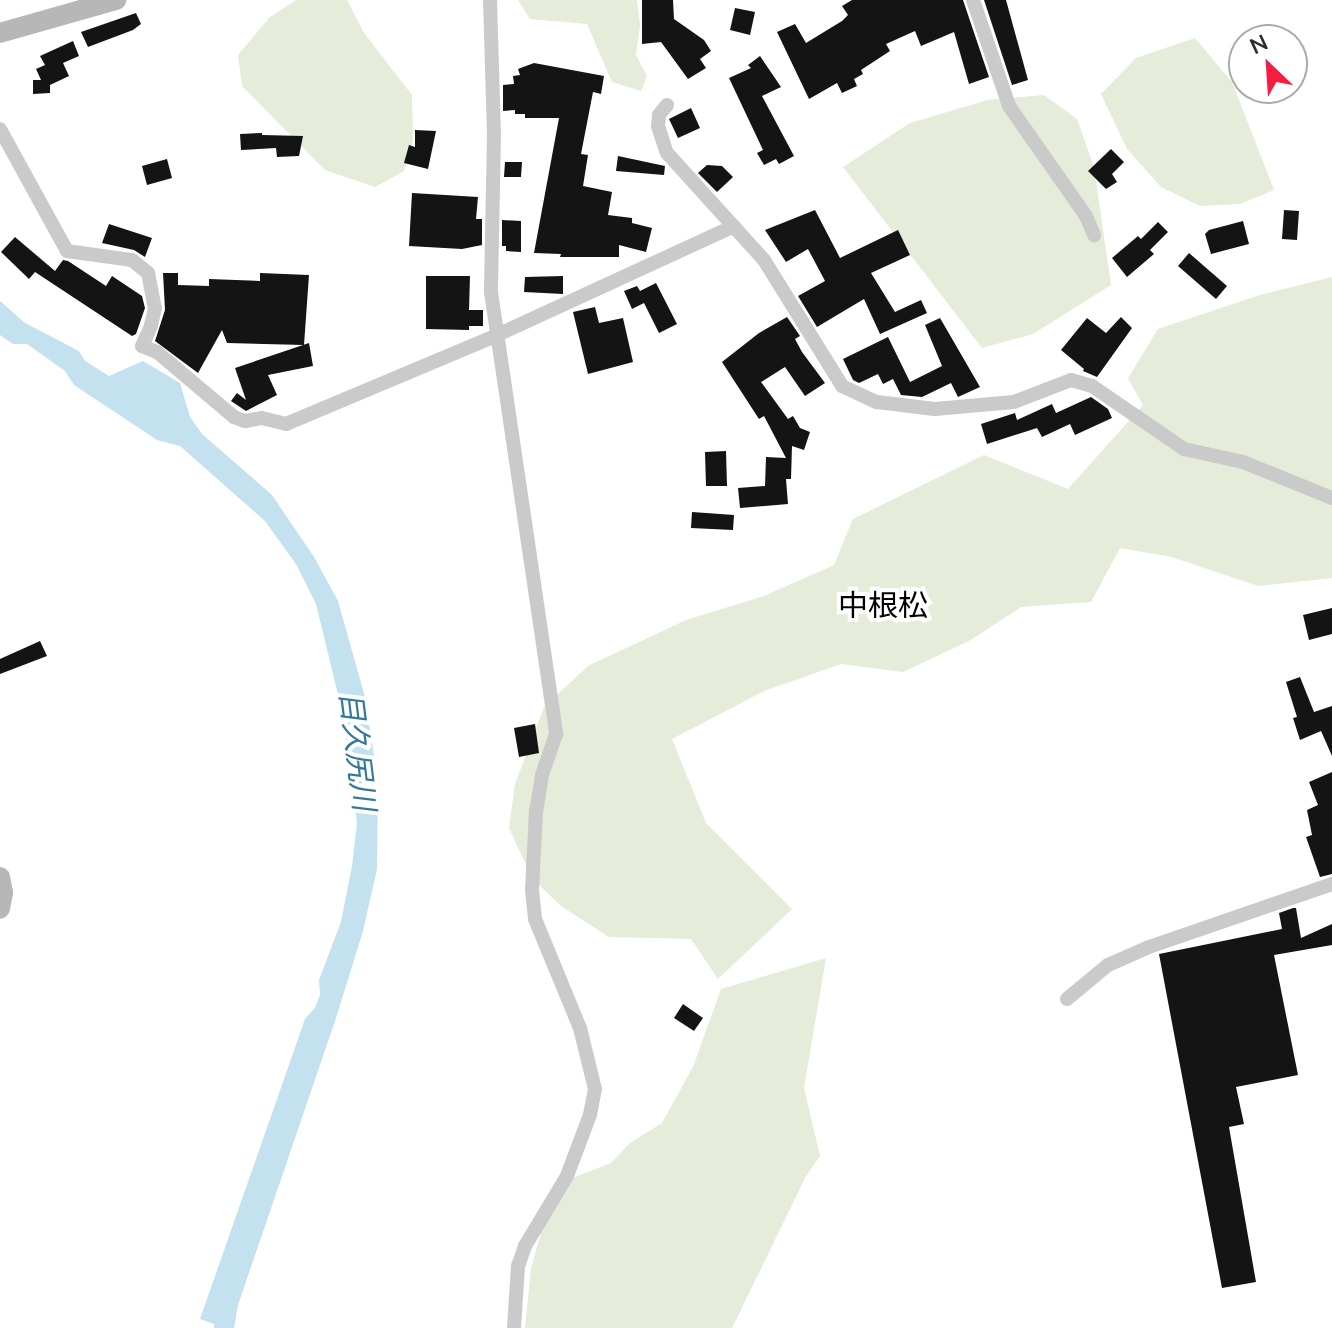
<!DOCTYPE html>
<meta charset="utf-8">
<style>
body{margin:0}
#map{position:relative;width:1332px;height:1328px;overflow:hidden;background:#fff;font-family:Mulish,"Noto Sans JP",sans-serif}
div>[style]{position:absolute}
[style*='--x']{left:calc(var(--x)*1px);top:calc(var(--y)*1px);width:calc(var(--w)*1px);rotate:calc(var(--a)*1deg)}
.green>*{inset:0;background:#e5ecd9}
.water>*{inset:0;background:#c3e1ee}
.building>*{inset:0;background:#141414}
.street>*{height:14px;margin:-7px;padding:0 7px;transform-origin:7px;border-radius:7px;background:#cacaca}
.secondary>*{height:20px;margin:-10px;padding:0 10px;transform-origin:10px;border-radius:10px;background:#b7b7b7}
span{translate:-50% -50%;white-space:nowrap;text-align:center;line-height:1.15;-webkit-text-stroke:8px #fff;paint-order:stroke}
.neighbourhood-label{font-size:30px;color:#000}
.water-label{font-size:30px;color:#337997;font-style:italic}
.north{position:absolute;left:1228px;top:24px;width:80px;height:80px;box-sizing:border-box;background:#fff;border:2px solid #ababab;border-radius:50%;rotate:335deg;font-size:22px;font-weight:700;line-height:32px;text-align:center;color:#2d2d2d}
.north::after{content:'';display:block;margin:auto;width:28px;height:36px;background:#f61d41;clip-path:polygon(50% 0,100% 100%,50% 72%,0 100%)}
</style>
<div id="map">
<div class="green">
<i style="clip-path:polygon(296px 0,347px 0,364px 33px,412px 95px,413px 141px,404px 171px,375px 187px,325px 170px,242px 86px,238px 55px,270px 17px)"></i>
<i style="clip-path:polygon(518px 0,637px 0,640px 25px,636px 55px,647px 76px,641px 91px,612px 82px,587px 24px,530px 19px)"></i>
<i style="clip-path:polygon(1195px 38px,1232px 82px,1274px 190px,1240px 204px,1200px 206px,1161px 187px,1127px 149px,1101px 94px,1136px 58px)"></i>
<i style="clip-path:polygon(1044px 95px,1077px 119px,1094px 167px,1111px 285px,1033px 334px,982px 348px,843px 167px,910px 123px,988px 100px)"></i>
<i style="clip-path:polygon(1332px 277px,1332px 578px,1258px 586px,1172px 557px,1120px 548px,1091px 602px,1021px 607px,969px 641px,903px 672px,841px 664px,764px 691px,672px 739px,706px 823px,792px 909px,718px 979px,691px 939px,609px 937px,561px 906px,532px 878px,509px 828px,515px 784px,544px 707px,588px 666px,686px 620px,764px 596px,834px 565px,853px 519px,984px 455px,1068px 489px,1143px 405px,1128px 378px,1158px 329px,1260px 295px)"></i>
<i style="clip-path:polygon(826px 958px,804px 1088px,820px 1156px,806px 1176px,732px 1328px,525px 1328px,531px 1269px,545px 1218px,572px 1178px,611px 1163px,630px 1143px,662px 1123px,693px 1067px,721px 989px)"></i>
</div>
<div class="water">
<i style="clip-path:polygon(0 301px,25px 323px,79px 351px,85px 361px,109px 376px,143px 361px,180px 383px,190px 417px,202px 434px,272px 495px,314px 557px,338px 601px,365px 697px,378px 782px,377px 869px,363px 931px,336px 1018px,238px 1305px,234px 1328px,214px 1328px,214px 1324px,200px 1319px,305px 1019px,315px 1008px,320px 995px,319px 980px,341px 922px,352px 866px,357px 823px,343px 715px,316px 604px,296px 564px,265px 521px,180px 446px,157px 440px,74px 385px,65px 371px,27px 344px,13px 344px,0 335px)"></i>
</div>
<div class="building">
<i style="clip-path:polygon(642px 0,673px 0,674px 19px,704px 40px,711px 51px,700px 59px,706px 68px,688px 79px,661px 42px,642px 44px)"></i>
<i style="clip-path:polygon(852px 0,963px 0,989px 77px,969px 84px,954px 32px,921px 46px,915px 31px,886px 44px,890px 51px,861px 70px,863px 74px,854px 79px,857px 86px,842px 93px,837px 83px,809px 99px,777px 32px,795px 24px,806px 43px,842px 21px,848px 15px,842px 6px)"></i>
<i style="clip-path:polygon(984px 0,1006px 0,1028px 80px,1012px 85px)"></i>
<i style="clip-path:polygon(735px 8px,755px 12px,750px 35px,730px 30px)"></i>
<i style="clip-path:polygon(136px 13px,141px 24px,133px 30px,88px 47px,81px 32px)"></i>
<i style="clip-path:polygon(73px 41px,79px 56px,63px 63px,69px 76px,50px 85px,50px 93px,33px 94px,33px 80px,41px 80px,36px 69px,45px 65px,40px 56px)"></i>
<i style="clip-path:polygon(760px 56px,781px 87px,762px 96px,794px 156px,779px 164px,776px 159px,764px 165px,757px 153px,763px 150px,729px 78px,751px 68px,748px 65px)"></i>
<i style="clip-path:polygon(534px 63px,604px 76px,601px 94px,593px 92px,581px 154px,588px 155px,583px 186px,612px 192px,608px 215px,632px 218px,632px 223px,652px 228px,646px 252px,619px 245px,619px 257px,560px 257px,561px 254px,534px 253px,559px 118px,525px 118px,525px 114px,515px 114px,515px 110px,503px 111px,503px 85px,514px 84px,513px 76px,520px 75px,518px 69px)"></i>
<i style="clip-path:polygon(691px 108px,700px 128px,678px 138px,669px 119px)"></i>
<i style="clip-path:polygon(415px 130px,436px 131px,428px 169px,404px 163px,409px 145px,415px 147px)"></i>
<i style="clip-path:polygon(262px 133px,262px 135px,303px 136px,299px 156px,277px 157px,276px 148px,241px 150px,240px 134px)"></i>
<i style="clip-path:polygon(1111px 149px,1124px 162px,1112px 174px,1117px 182px,1106px 189px,1088px 171px)"></i>
<i style="clip-path:polygon(618px 156px,665px 166px,664px 175px,616px 171px)"></i>
<i style="clip-path:polygon(167px 159px,172px 178px,147px 185px,142px 166px)"></i>
<i style="clip-path:polygon(505px 162px,522px 162px,521px 177px,504px 177px)"></i>
<i style="clip-path:polygon(707px 165px,722px 166px,733px 177px,717px 192px,698px 173px)"></i>
<i style="clip-path:polygon(412px 193px,478px 197px,476px 219px,482px 219px,482px 245px,462px 249px,409px 246px)"></i>
<i style="clip-path:polygon(815px 210px,840px 258px,898px 230px,910px 255px,871px 273px,895px 312px,921px 300px,927px 313px,880px 334px,864px 299px,817px 327px,798px 296px,825px 281px,808px 249px,786px 262px,765px 230px)"></i>
<i style="clip-path:polygon(1284px 210px,1299px 211px,1297px 240px,1282px 239px)"></i>
<i style="clip-path:polygon(502px 220px,521px 221px,521px 252px,506px 251px,506px 246px,502px 246px)"></i>
<i style="clip-path:polygon(1243px 221px,1249px 244px,1211px 254px,1205px 234px,1209px 230px)"></i>
<i style="clip-path:polygon(1158px 222px,1168px 232px,1150px 250px,1154px 254px,1127px 277px,1112px 258px,1138px 236px,1141px 239px)"></i>
<i style="clip-path:polygon(109px 224px,152px 238px,145px 257px,134px 250px,102px 243px)"></i>
<i style="clip-path:polygon(15px 237px,55px 271px,63px 260px,68px 261px,106px 286px,112px 276px,142px 296px,145px 308px,136px 334px,132px 336px,35px 272px,29px 279px,1px 252px)"></i>
<i style="clip-path:polygon(1189px 253px,1227px 286px,1216px 299px,1178px 266px)"></i>
<i style="clip-path:polygon(163px 273px,178px 273px,178px 285px,209px 286px,209px 279px,260px 281px,260px 273px,309px 275px,304px 345px,227px 343px,222px 330px,198px 373px,155px 341px,165px 310px)"></i>
<i style="clip-path:polygon(426px 276px,470px 276px,469px 310px,483px 310px,483px 326px,469px 326px,469px 330px,426px 329px)"></i>
<i style="clip-path:polygon(563px 276px,563px 294px,524px 292px,525px 277px)"></i>
<i style="clip-path:polygon(656px 283px,677px 324px,659px 333px,644px 303px,632px 309px,624px 291px,637px 286px,640px 291px)"></i>
<i style="clip-path:polygon(595px 307px,599px 323px,623px 318px,633px 362px,588px 374px,573px 312px)"></i>
<i style="clip-path:polygon(787px 317px,800px 336px,795px 339px,802px 352px,825px 383px,805px 396px,785px 367px,761px 382px,788px 419px,793px 416px,800px 428px,810px 432px,804px 450px,792px 446px,791px 479px,786px 479px,788px 504px,740px 508px,738px 488px,765px 486px,766px 457px,786px 458px,764px 416px,759px 419px,722px 362px,759px 333px)"></i>
<i style="clip-path:polygon(1121px 317px,1132px 328px,1097px 377px,1083px 371px,1084px 369px,1061px 350px,1087px 318px,1106px 333px)"></i>
<i style="clip-path:polygon(940px 318px,980px 387px,958px 397px,951px 383px,922px 397px,901px 395px,893px 379px,883px 384px,878px 374px,859px 383px,853px 380px,843px 359px,888px 337px,910px 382px,942px 366px,925px 325px)"></i>
<i style="clip-path:polygon(309px 343px,313px 366px,268px 375px,277px 395px,246px 411px,231px 401px,237px 393px,246px 400px,235px 368px)"></i>
<i style="clip-path:polygon(1091px 397px,1108px 409px,1112px 418px,1075px 435px,1070px 424px,1042px 437px,1037px 428px,987px 444px,981px 424px,1015px 413px,1017px 420px,1052px 404px,1056px 413px)"></i>
<i style="clip-path:polygon(726px 451px,727px 486px,706px 486px,705px 452px)"></i>
<i style="clip-path:polygon(692px 512px,734px 515px,733px 530px,691px 528px)"></i>
<i style="clip-path:polygon(1332px 608px,1332px 634px,1309px 640px,1303px 615px)"></i>
<i style="clip-path:polygon(40px 641px,47px 656px,0 674px,0 659px)"></i>
<i style="clip-path:polygon(1300px 677px,1314px 712px,1332px 706px,1332px 756px,1321px 731px,1300px 740px,1293px 718px,1297px 717px,1286px 682px)"></i>
<i style="clip-path:polygon(535px 724px,539px 753px,519px 757px,514px 728px)"></i>
<i style="clip-path:polygon(1332px 772px,1332px 874px,1320px 877px,1306px 837px,1312px 835px,1307px 810px,1318px 805px,1309px 782px)"></i>
<i style="clip-path:polygon(1293px 908px,1296px 908px,1301px 938px,1332px 924px,1332px 945px,1274px 955px,1298px 1075px,1236px 1087px,1244px 1124px,1229px 1127px,1256px 1282px,1222px 1288px,1159px 954px,1282px 929px,1279px 913px)"></i>
<i style="clip-path:polygon(683px 1004px,703px 1018px,694px 1031px,674px 1018px)"></i>
</div>
<div class="street">
<i style="--x:490;--y:0;--w:133;--a:88.3"></i>
<i style="--x:494;--y:133;--w:159;--a:91.1"></i>
<i style="--x:491;--y:292;--w:447;--a:81.6"></i>
<i style="--x:556;--y:734;--w:43;--a:108.9"></i>
<i style="--x:542;--y:775;--w:36;--a:99"></i>
<i style="--x:536;--y:811;--w:79;--a:92.9"></i>
<i style="--x:532;--y:890;--w:29;--a:84"></i>
<i style="--x:535;--y:919;--w:118;--a:67.6"></i>
<i style="--x:580;--y:1028;--w:63;--a:76.2"></i>
<i style="--x:595;--y:1089;--w:26;--a:101"></i>
<i style="--x:590;--y:1115;--w:65;--a:110.7"></i>
<i style="--x:567;--y:1176;--w:82;--a:121"></i>
<i style="--x:525;--y:1246;--w:21;--a:109"></i>
<i style="--x:518;--y:1266;--w:62;--a:93.7"></i>
<i style="--x:973;--y:0;--w:112;--a:71.2"></i>
<i style="--x:1009;--y:106;--w:134;--a:55"></i>
<i style="--x:1086;--y:216;--w:21;--a:67"></i>
<i style="--x:667;--y:105;--w:13;--a:129"></i>
<i style="--x:659;--y:115;--w:11;--a:95"></i>
<i style="--x:658;--y:126;--w:28;--a:72"></i>
<i style="--x:667;--y:153;--w:144;--a:47.8"></i>
<i style="--x:764;--y:260;--w:148;--a:58.2"></i>
<i style="--x:842;--y:386;--w:38;--a:25"></i>
<i style="--x:877;--y:402;--w:58;--a:6.9"></i>
<i style="--x:935;--y:409;--w:79;--a:-5.1"></i>
<i style="--x:1014;--y:402;--w:61;--a:-21.1"></i>
<i style="--x:1071;--y:380;--w:22;--a:16"></i>
<i style="--x:1092;--y:386;--w:112;--a:34.4"></i>
<i style="--x:1184;--y:449;--w:60;--a:12.4"></i>
<i style="--x:1243;--y:462;--w:96;--a:22"></i>
<i style="--x:0;--y:129;--w:139;--a:61.2"></i>
<i style="--x:67;--y:251;--w:66;--a:7.9"></i>
<i style="--x:132;--y:260;--w:21;--a:39"></i>
<i style="--x:148;--y:273;--w:36;--a:79"></i>
<i style="--x:155;--y:308;--w:18;--a:103"></i>
<i style="--x:151;--y:326;--w:22;--a:114"></i>
<i style="--x:142;--y:346;--w:16;--a:22"></i>
<i style="--x:157;--y:352;--w:101;--a:40.2"></i>
<i style="--x:234;--y:417;--w:12;--a:20"></i>
<i style="--x:245;--y:421;--w:17;--a:-10"></i>
<i style="--x:262;--y:418;--w:25;--a:14"></i>
<i style="--x:286;--y:424;--w:227;--a:-22.8"></i>
<i style="--x:495;--y:336;--w:263;--a:-24.7"></i>
<i style="--x:1067;--y:999;--w:53;--a:-39.7"></i>
<i style="--x:1108;--y:965;--w:45;--a:-23.7"></i>
<i style="--x:1149;--y:947;--w:194;--a:-19"></i>
</div>
<div class="secondary">
<i style="--x:0;--y:33;--w:121;--a:-15.9"></i>
<i style="--x:0;--y:877;--w:16;--a:79"></i>
<i style="--x:3;--y:893;--w:16;--a:101"></i>
</div>
<div class="neighbourhood-label">
<span style="left:883px;top:605px">中根松</span>
</div>
<div class="water-label">
<span style="left:358px;top:751px;rotate:83deg">目久尻川</span>
</div>
<div class="north">N</div>
</div>
